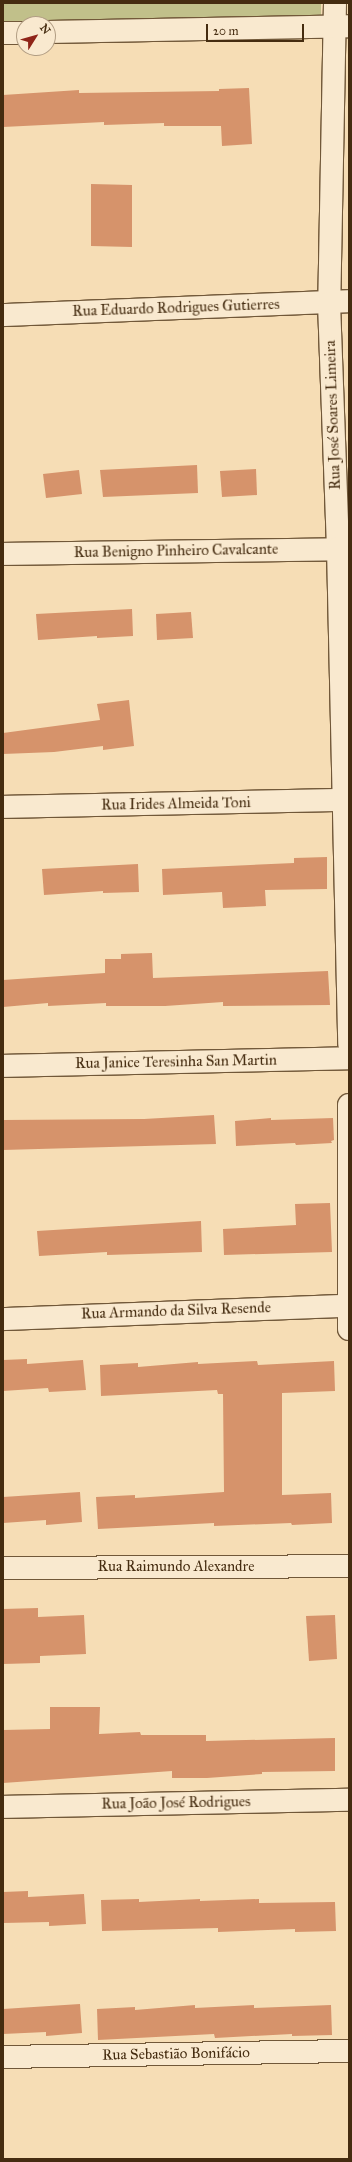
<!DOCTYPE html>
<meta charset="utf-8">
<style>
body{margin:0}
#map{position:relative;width:352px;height:2162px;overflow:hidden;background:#f6ddb5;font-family:"IM FELL Great Primer",serif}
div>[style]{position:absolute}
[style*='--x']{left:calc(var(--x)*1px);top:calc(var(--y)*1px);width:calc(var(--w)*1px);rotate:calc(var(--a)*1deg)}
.green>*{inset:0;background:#c1c08a}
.building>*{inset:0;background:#d6936b}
.roads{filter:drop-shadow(1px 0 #715839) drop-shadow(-1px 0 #715839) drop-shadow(0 1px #715839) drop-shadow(0 -1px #715839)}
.minor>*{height:22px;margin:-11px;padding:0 11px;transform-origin:11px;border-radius:11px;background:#f9e9cf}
.tertiary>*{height:22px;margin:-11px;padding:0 11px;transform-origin:11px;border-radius:11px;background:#f9e9cf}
span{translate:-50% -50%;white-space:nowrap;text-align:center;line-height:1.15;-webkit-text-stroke:4px #f9e9cf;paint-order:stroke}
.street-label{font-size:15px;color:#452c10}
.frame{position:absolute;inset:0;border:4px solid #452c10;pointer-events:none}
.north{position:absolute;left:16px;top:16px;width:40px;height:40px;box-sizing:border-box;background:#f9e9cf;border:1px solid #b19d83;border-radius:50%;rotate:53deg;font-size:11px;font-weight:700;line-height:16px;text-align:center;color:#452c10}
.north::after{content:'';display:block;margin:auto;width:14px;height:18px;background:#8f2418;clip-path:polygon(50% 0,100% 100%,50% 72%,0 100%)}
.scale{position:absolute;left:206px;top:24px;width:98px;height:18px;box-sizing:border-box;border:2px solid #452c10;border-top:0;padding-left:5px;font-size:12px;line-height:14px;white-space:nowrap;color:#452c10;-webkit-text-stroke:3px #f9e9cf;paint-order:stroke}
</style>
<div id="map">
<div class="green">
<i style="clip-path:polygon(3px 3px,321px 3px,321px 24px,24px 24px,3px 28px)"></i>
</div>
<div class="building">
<i style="clip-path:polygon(249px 88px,252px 144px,222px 146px,221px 126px,164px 126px,164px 123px,104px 125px,104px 122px,3px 127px,3px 95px,79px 90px,79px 93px,219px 91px,219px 89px)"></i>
<i style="clip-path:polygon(91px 184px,132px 185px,132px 247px,91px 246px)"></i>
<i style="clip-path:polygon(197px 465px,198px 493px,103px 497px,100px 470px)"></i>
<i style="clip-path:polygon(256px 469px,257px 495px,222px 497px,220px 471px)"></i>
<i style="clip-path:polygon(79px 470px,82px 494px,46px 498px,43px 474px)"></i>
<i style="clip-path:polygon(132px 609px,133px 636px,97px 638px,97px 636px,38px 640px,36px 614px)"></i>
<i style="clip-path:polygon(191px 612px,193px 638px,157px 640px,156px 614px)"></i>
<i style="clip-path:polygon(129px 700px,134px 746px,103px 750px,103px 746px,54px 752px,3px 754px,3px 733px,100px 720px,97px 704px)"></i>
<i style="clip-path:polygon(327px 857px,327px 889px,265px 890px,266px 906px,223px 908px,222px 892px,163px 895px,162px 869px,294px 863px,294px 858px)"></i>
<i style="clip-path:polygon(138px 864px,139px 892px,103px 893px,103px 891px,44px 895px,42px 869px)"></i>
<i style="clip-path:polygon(152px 953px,153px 978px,328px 971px,330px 1005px,223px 1006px,223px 1002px,165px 1006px,106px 1006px,106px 1003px,48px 1006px,48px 1003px,3px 1007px,3px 980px,105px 973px,105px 959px,121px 959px,121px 954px)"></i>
<i style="clip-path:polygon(214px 1115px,216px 1144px,3px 1150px,3px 1120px,144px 1119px)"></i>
<i style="clip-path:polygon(271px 1118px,271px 1120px,333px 1118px,334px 1140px,331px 1141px,332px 1143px,296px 1145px,295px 1143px,236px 1146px,235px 1121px)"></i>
<i style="clip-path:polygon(330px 1203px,332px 1252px,224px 1255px,223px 1229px,296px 1225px,295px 1204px)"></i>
<i style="clip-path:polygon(201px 1221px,202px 1252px,107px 1255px,107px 1252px,39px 1256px,37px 1231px)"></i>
<i style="clip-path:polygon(27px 1359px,27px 1364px,83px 1360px,86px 1390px,49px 1392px,48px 1388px,3px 1391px,3px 1360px)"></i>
<i style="clip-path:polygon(257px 1361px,258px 1365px,334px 1361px,335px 1391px,282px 1393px,282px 1495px,331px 1493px,332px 1523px,292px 1525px,291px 1523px,214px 1526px,214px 1523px,98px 1529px,96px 1497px,135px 1495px,135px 1498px,224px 1492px,223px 1394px,218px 1394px,217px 1390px,101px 1396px,100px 1365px,138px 1363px,138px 1367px,198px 1362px,198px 1364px)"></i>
<i style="clip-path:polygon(80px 1492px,82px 1522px,46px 1525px,46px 1520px,3px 1523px,3px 1497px)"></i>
<i style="clip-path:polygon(38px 1608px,38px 1617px,84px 1615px,86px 1654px,40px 1656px,40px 1663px,3px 1664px,3px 1609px)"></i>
<i style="clip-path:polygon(335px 1615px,337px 1659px,309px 1661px,306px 1616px)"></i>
<i style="clip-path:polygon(50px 1707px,100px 1707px,99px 1734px,140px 1732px,141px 1735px,206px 1735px,206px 1741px,335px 1738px,335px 1771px,262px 1772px,262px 1774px,207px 1778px,172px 1778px,172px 1771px,3px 1783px,3px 1730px,50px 1729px)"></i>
<i style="clip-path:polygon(28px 1891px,28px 1897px,84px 1894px,86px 1924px,49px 1926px,49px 1922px,3px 1923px,3px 1892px)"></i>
<i style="clip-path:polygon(139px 1899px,139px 1902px,200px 1899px,200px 1901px,259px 1899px,259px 1903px,335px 1902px,336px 1931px,295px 1932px,295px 1929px,218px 1932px,218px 1928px,102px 1931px,101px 1900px)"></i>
<i style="clip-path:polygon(80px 2004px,82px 2033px,46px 2036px,46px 2032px,3px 2034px,3px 2009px)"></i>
<i style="clip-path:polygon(195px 2005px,195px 2008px,254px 2005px,254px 2008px,331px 2005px,332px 2035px,292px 2036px,292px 2034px,215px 2038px,214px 2034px,98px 2040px,97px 2009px,135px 2007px,135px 2010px)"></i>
</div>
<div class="roads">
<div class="minor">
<i style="--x:3;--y:315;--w:346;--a:-2.3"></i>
<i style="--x:3;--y:554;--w:346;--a:-0.8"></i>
<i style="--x:3;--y:807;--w:346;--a:-1.2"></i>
<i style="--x:3;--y:1066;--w:346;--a:-1.3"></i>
<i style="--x:3;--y:1319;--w:346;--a:-2.2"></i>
<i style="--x:3;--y:1568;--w:346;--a:-0.3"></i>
<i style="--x:3;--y:1807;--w:346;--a:-1.2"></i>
<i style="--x:3;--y:2057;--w:346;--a:-1"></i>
</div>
<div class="tertiary">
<i style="--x:335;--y:3;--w:300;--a:91.1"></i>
<i style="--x:329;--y:303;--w:245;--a:87.9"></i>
<i style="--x:338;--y:548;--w:496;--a:88.7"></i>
<i style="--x:48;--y:32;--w:301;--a:-1.1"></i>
<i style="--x:3;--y:33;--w:21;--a:0"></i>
<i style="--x:349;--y:1105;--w:224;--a:90"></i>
</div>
</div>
<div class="street-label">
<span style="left:176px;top:308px;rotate:-2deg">Rua Eduardo Rodrigues Gutierres</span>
<span style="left:333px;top:415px;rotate:-92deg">Rua José Soares Limeira</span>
<span style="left:176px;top:551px;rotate:-1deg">Rua Benigno Pinheiro Cavalcante</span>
<span style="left:176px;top:804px;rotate:-1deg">Rua Irides Almeida Toni</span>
<span style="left:176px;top:1062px;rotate:-1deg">Rua Janice Teresinha San Martin</span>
<span style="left:176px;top:1311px;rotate:-2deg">Rua Armando da Silva Resende</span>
<span style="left:176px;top:1567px">Rua Raimundo Alexandre</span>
<span style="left:176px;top:1803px;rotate:-1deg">Rua João José Rodrigues</span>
<span style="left:176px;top:2054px;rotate:-1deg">Rua Sebastião Bonifácio</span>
</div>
<div class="frame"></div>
<div class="north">N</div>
<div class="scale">20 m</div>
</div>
